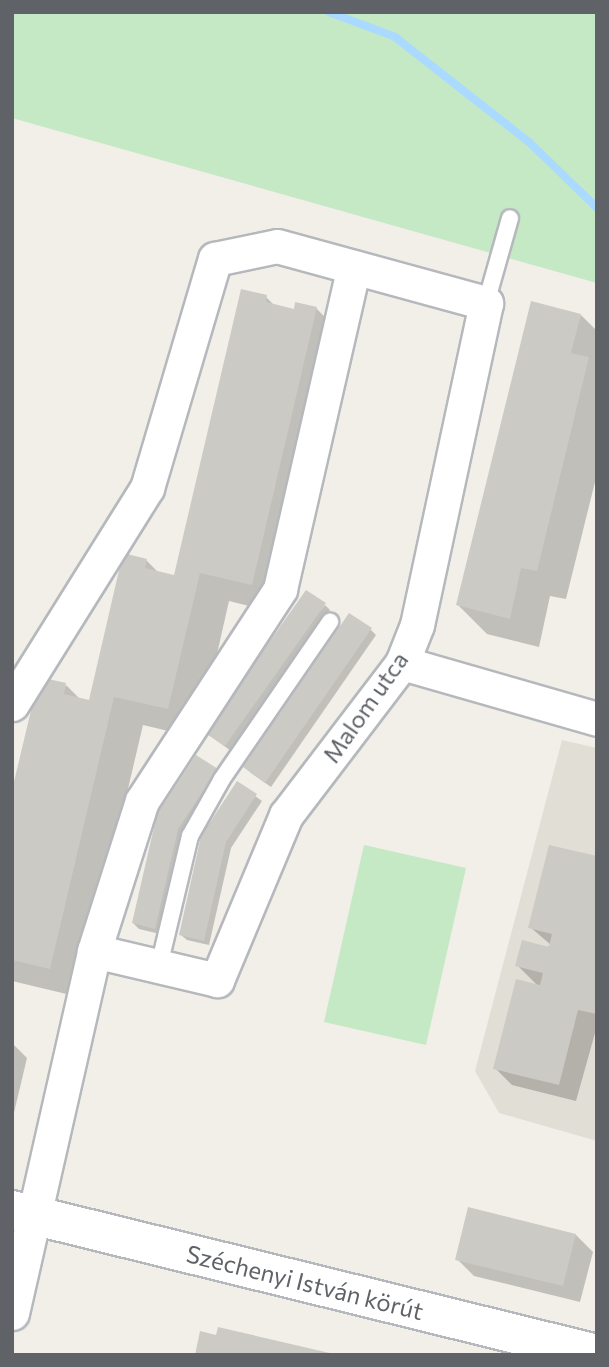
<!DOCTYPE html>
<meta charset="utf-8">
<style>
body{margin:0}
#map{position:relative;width:609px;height:1367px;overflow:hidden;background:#f1efe8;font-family:Commissioner,sans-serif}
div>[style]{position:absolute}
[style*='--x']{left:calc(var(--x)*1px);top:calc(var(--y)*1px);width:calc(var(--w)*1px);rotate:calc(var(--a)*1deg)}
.education>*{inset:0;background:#e1ded6}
.green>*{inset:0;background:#c5e8c5}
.shadow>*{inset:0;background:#0003}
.stream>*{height:8px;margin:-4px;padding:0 4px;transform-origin:4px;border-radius:4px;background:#aadaff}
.building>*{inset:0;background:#cccac5}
.roads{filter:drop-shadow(2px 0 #b5b8bc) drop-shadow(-2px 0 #b5b8bc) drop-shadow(0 2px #b5b8bc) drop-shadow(0 -2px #b5b8bc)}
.service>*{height:16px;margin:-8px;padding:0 8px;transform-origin:8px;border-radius:8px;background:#fff}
.minor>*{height:33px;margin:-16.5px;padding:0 16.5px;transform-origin:16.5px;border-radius:16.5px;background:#fff}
.tertiary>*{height:38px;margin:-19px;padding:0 19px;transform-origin:19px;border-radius:19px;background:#fff}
span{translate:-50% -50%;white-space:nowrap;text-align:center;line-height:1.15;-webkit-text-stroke:6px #fff;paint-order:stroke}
.street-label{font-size:24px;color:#5f6368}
.frame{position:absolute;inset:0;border:14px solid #5f6368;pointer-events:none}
</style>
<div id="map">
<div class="education">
<i style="clip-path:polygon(562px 740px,597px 748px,597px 1141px,499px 1113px,475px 1071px)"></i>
</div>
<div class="green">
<i style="clip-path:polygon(12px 12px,597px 12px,597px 283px,12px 118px)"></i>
<i style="clip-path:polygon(364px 845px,466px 868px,426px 1045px,324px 1022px)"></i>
</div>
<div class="shadow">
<i style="clip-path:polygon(266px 297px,276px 307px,295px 311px,316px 308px,345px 338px,281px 614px,229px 601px,198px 738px,143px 725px,79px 997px,12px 981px,12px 798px,66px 685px,80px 699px,90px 702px,146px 560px,159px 573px,176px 577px)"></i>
<i style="clip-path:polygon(581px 315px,597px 331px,597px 474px,566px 599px,550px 596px,539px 647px,487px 634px,458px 605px)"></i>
<i style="clip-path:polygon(325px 605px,330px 610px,231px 751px,213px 738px)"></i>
<i style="clip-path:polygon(370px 629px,376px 635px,271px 787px,251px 773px,245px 767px)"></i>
<i style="clip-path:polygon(216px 770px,222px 776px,160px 934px,139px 929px,133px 923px,158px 815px)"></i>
<i style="clip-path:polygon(238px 784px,262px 801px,231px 848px,209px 945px,187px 940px,181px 935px)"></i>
<i style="clip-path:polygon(597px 858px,597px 1026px,576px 1101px,512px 1085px,495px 1068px,538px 986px,517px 965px,551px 945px,530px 927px)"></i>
<i style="clip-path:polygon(12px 1043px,27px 1058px,12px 1121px)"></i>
<i style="clip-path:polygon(576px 1235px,593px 1252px,580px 1302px,474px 1276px,457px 1259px)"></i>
</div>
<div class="stream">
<i style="--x:329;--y:12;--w:71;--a:20.7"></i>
<i style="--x:395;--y:37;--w:172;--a:38.1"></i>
<i style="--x:530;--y:143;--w:93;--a:44.1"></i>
</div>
<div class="building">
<i style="clip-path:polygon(241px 289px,267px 295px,266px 302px,294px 309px,295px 302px,317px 307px,252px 585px,200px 573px,168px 709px,114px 697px,50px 969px,12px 960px,12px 790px,39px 677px,66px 683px,64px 694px,89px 700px,123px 553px,147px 559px,145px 568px,174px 575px)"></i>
<i style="clip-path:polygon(531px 301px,581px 314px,571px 353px,589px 357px,537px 571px,521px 568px,510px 619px,456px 605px)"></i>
<i style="clip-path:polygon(306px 590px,326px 603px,225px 746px,205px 733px)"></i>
<i style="clip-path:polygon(349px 613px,372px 628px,265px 783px,243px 767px)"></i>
<i style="clip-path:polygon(196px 755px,218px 769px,178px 829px,155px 929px,132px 923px,157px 814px)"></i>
<i style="clip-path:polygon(237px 781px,257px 794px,226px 842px,204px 941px,179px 935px,201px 836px)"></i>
<i style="clip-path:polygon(549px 845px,597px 856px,597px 1014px,578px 1010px,559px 1085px,493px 1069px,516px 979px,540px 985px,543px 973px,515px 966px,522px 940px,549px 947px,552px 934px,528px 928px)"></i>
<i style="clip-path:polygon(468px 1207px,576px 1234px,563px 1286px,455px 1260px)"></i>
<i style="clip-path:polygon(218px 1327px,334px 1354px,334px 1355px,195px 1355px,200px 1331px,216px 1335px)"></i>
</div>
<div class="roads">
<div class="service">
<i style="--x:486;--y:303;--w:88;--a:-74.2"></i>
<i style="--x:159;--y:966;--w:134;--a:-76.6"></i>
<i style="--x:190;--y:836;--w:65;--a:-60.7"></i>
<i style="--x:222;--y:779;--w:191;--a:-55.5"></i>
</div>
<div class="minor">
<i style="--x:402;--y:663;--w:203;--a:16"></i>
<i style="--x:12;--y:704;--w:255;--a:-58"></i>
<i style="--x:147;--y:488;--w:239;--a:-73.5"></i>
<i style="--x:215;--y:259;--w:63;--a:-11.8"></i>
<i style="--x:277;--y:246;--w:217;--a:15.3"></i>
<i style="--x:486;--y:303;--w:329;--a:102.1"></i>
<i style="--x:417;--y:625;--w:41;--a:111.5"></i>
<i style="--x:402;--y:663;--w:191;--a:127.3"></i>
<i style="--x:286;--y:815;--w:179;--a:112.7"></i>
<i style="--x:217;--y:980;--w:126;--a:-166.7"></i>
<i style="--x:12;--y:1313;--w:371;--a:-77.2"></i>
<i style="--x:94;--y:951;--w:157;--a:-72.3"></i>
<i style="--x:142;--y:801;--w:253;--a:-56.9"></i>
<i style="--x:280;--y:589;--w:330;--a:-77.1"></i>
</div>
<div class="tertiary">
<i style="--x:12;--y:1210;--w:602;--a:13.83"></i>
</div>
</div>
<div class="street-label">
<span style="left:365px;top:707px;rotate:-55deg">Malom utca</span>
<span style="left:305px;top:1282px;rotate:14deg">Széchenyi István körút</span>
</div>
<div class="frame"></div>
</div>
